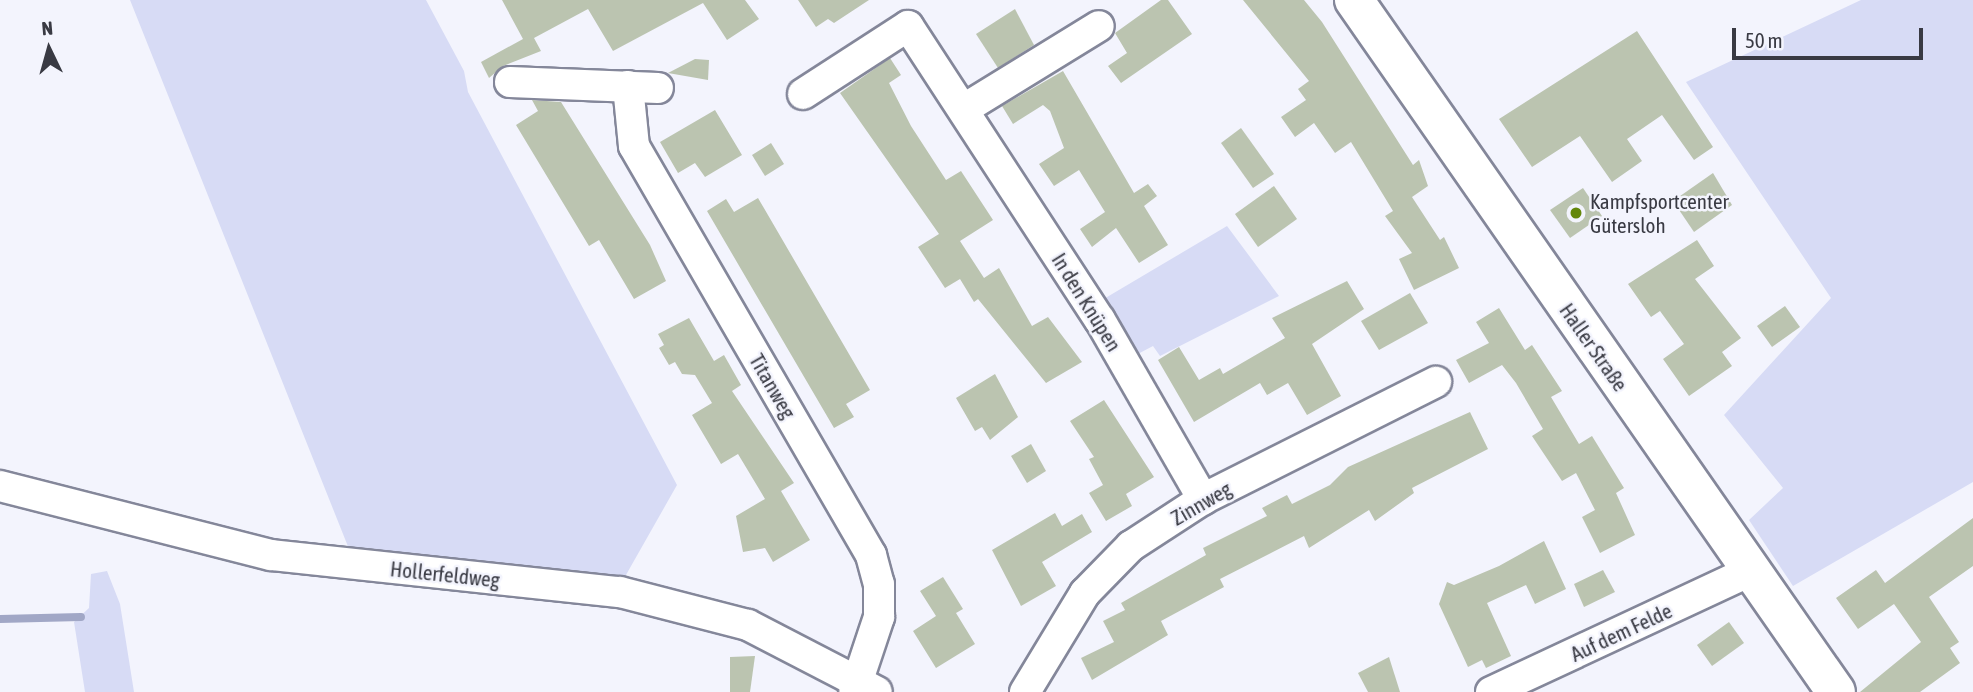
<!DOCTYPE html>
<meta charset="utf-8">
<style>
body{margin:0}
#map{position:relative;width:1973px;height:692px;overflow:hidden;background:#f3f4fd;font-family:"Asap Condensed",sans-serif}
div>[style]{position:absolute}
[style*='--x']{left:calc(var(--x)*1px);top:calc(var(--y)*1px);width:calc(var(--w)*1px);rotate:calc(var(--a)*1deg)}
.green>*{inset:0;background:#d7dbf5}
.stream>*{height:8px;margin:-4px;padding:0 4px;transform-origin:4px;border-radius:4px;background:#a1a7c6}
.building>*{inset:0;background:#bbc4b0}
.roads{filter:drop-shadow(2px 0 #84879a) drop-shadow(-2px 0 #84879a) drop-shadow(0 2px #84879a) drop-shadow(0 -2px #84879a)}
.street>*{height:30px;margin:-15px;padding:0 15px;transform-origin:15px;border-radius:15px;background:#fff}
.secondary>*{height:38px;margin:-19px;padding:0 19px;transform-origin:19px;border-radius:19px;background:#fff}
.dots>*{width:19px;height:19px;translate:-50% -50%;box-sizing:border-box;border:4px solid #f3f4fd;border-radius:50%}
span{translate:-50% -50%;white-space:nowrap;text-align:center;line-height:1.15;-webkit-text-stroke:5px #f3f4fd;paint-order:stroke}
.poi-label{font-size:21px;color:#393a43}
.left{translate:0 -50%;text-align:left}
.street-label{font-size:21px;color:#393a43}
.north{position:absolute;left:14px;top:14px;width:70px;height:70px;-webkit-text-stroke:5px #f3f4fd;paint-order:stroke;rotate:355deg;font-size:19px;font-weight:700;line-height:28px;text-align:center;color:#393a43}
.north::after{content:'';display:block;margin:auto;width:24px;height:32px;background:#393a43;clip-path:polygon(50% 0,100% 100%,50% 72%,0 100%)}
.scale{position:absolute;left:1732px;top:28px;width:191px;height:32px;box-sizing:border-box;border:4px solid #393a43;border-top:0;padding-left:9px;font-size:21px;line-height:24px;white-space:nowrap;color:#393a43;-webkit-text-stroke:5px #f3f4fd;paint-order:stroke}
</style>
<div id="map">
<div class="green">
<i style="clip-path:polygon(130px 0,426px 0,464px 71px,468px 92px,677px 485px,622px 582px,351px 554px)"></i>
<i style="clip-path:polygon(1861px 0,1973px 0,1973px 482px,1793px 586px,1749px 520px,1783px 488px,1724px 415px,1831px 298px,1686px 82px)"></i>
<i style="clip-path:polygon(1227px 226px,1279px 296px,1160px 356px,1153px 346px,1134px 356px,1102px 300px)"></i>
<i style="clip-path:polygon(107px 571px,120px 604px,134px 692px,85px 692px,74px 622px,89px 608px,91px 574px)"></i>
</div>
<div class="stream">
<i style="--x:0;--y:619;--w:81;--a:-1.4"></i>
</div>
<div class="building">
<i style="clip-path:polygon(502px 0,745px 0,759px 19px,727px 40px,703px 3px,613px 51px,588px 9px,534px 38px,541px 51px,503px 66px,489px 78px,481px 62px,523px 39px)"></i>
<i style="clip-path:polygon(798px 0,869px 0,834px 23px,828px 19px,816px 27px)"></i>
<i style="clip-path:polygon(1161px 0,1168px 0,1192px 34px,1121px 83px,1108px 66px,1127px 53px,1115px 33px)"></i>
<i style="clip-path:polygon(1243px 0,1304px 0,1322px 22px,1413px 165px,1419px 160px,1428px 186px,1412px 197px,1440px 240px,1444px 237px,1459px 268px,1414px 290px,1399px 259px,1412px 253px,1385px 216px,1393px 211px,1351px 142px,1335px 153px,1314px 123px,1295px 137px,1281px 117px,1306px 100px,1298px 89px,1309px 81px)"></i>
<i style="clip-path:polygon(1015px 9px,1034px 45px,998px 68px,976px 34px)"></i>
<i style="clip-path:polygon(1637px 31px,1713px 147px,1694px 160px,1662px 115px,1627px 139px,1642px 161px,1612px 182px,1580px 136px,1532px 167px,1499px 119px)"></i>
<i style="clip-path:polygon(890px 58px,901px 75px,889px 83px,911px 126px,946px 180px,961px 171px,993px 220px,960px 241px,984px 278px,999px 268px,1032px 326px,1048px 317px,1082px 362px,1046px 383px,978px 299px,974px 302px,960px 279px,945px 288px,918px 247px,939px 234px,840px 93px)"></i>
<i style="clip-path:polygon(695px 59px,709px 60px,708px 80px,668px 73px)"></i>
<i style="clip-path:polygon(1063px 71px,1134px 193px,1148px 184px,1157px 196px,1144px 206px,1168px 245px,1139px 263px,1116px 228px,1092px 247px,1080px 229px,1105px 212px,1079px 170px,1054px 186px,1039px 164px,1064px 148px,1050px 111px,1043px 105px,1013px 124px,1002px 106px)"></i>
<i style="clip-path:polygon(532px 100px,561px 102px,650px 245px,666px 281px,634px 299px,599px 240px,589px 246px,516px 125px,538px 111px)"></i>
<i style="clip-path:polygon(715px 110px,742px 155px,705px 177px,695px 163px,678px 173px,660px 142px)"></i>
<i style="clip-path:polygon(1241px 128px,1274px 174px,1253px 188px,1221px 143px)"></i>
<i style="clip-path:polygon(771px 143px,784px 164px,765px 176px,752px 155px)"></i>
<i style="clip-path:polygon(1713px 173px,1732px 205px,1694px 232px,1673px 201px)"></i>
<i style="clip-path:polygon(1274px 186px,1297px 219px,1258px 247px,1235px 214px)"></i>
<i style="clip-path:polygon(1583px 188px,1602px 216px,1570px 238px,1550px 210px)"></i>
<i style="clip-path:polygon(758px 198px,870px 390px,846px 404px,854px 417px,834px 428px,707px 211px,726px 199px,734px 212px)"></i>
<i style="clip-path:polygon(1697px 240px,1714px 266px,1695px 279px,1741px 338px,1722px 352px,1732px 366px,1689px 396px,1663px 359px,1684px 344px,1660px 311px,1651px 317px,1628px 284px)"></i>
<i style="clip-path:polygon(1347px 281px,1364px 309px,1312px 344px,1341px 396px,1307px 415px,1288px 383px,1267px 395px,1260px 383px,1194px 422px,1158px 360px,1179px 347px,1199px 380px,1220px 368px,1223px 374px,1285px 338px,1272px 318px)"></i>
<i style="clip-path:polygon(1410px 293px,1428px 323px,1379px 350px,1361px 321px)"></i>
<i style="clip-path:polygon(1785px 306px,1800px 327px,1772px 347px,1757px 326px)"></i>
<i style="clip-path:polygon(1499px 308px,1525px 350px,1532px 345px,1562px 391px,1551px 397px,1579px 444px,1592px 436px,1624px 488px,1616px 493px,1635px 535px,1600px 553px,1582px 517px,1595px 510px,1576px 473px,1562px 481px,1532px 436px,1543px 429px,1516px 383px,1502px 365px,1469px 383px,1456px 360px,1489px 343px,1476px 322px)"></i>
<i style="clip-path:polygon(689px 318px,714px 361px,724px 355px,741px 385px,732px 391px,794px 483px,781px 491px,810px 540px,773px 562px,765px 548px,743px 552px,736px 516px,765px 499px,738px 454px,721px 464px,692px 415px,712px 403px,695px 375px,682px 374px,675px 362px,669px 365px,659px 348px,664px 345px,658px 334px)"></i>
<i style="clip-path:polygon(995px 374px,1018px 417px,990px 440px,982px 427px,975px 431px,956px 398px)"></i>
<i style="clip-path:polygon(1104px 400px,1154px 477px,1126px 494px,1132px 506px,1106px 521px,1089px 493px,1103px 485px,1089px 459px,1094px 457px,1070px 421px)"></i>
<i style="clip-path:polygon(1470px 412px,1488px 449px,1412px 488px,1414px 493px,1375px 521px,1369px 510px,1309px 548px,1304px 536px,1220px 579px,1224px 587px,1161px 621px,1168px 635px,1092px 680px,1081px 658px,1114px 642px,1103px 621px,1125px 610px,1121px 603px,1206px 555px,1203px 548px,1267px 516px,1262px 508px,1287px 495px,1292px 504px,1330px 485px,1348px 467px)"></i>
<i style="clip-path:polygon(1031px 444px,1046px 471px,1027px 483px,1011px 456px)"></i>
<i style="clip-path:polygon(1055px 513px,1062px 526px,1082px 514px,1092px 532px,1042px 562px,1056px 586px,1021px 606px,992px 550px)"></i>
<i style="clip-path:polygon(1973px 518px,1973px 566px,1929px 597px,1959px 642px,1950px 648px,1960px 663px,1920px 692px,1860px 692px,1921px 642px,1894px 604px,1858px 629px,1836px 598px,1876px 570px,1885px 583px)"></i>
<i style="clip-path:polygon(1544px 541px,1566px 589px,1535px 604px,1526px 585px,1487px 603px,1511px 656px,1486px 668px,1482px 660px,1468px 667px,1439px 604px,1447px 582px,1454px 585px,1499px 566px)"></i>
<i style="clip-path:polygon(1603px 570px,1615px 592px,1584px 607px,1574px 584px)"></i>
<i style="clip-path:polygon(943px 577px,963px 609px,956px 613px,975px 644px,936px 668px,913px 631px,936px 616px,920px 591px)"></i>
<i style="clip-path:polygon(1729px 622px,1744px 643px,1712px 666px,1697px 645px)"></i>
<i style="clip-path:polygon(755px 656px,750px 692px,730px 692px,730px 657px)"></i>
<i style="clip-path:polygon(1389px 657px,1400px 692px,1368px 692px,1358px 673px)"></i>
</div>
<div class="roads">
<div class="street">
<i style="--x:510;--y:82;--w:148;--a:2.3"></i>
<i style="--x:628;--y:86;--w:60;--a:84.3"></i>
<i style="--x:634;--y:146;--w:473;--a:59.9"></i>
<i style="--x:871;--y:555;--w:30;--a:75"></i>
<i style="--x:879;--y:584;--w:33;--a:90"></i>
<i style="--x:879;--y:617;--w:79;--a:108.4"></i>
<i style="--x:803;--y:94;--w:125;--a:-32.9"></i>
<i style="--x:908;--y:26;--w:351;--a:56.9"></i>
<i style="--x:1100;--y:320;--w:207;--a:60.1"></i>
<i style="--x:964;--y:109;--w:158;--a:-31.6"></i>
<i style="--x:0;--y:486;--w:280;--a:14.3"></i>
<i style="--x:271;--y:555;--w:351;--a:6.1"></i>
<i style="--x:620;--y:592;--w:132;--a:14.5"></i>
<i style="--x:748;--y:625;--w:145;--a:27.4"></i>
<i style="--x:1025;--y:692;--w:116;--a:-58.8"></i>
<i style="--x:1085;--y:593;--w:66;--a:-45.6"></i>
<i style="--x:1131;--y:546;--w:86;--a:-33.1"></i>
<i style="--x:1203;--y:499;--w:261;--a:-26.7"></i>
<i style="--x:1491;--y:692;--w:287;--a:-25"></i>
</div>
<div class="secondary">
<i style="--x:1354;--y:0;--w:843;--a:55.14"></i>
</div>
</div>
<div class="dots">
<i style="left:1576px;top:213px;background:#63870a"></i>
</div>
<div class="poi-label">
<span class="left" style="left:1590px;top:213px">Kampfsportcenter<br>Gütersloh</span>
</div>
<div class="street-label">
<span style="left:1087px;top:302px;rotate:58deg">In den Knüpen</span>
<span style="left:1594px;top:347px;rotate:55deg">Haller Straße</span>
<span style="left:773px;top:386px;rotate:60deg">Titanweg</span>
<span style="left:1201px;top:503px;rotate:-30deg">Zinnweg</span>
<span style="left:445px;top:574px;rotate:6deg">Hollerfeldweg</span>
<span style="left:1621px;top:632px;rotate:-25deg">Auf dem Felde</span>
</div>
<div class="north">N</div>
<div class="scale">50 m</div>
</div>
